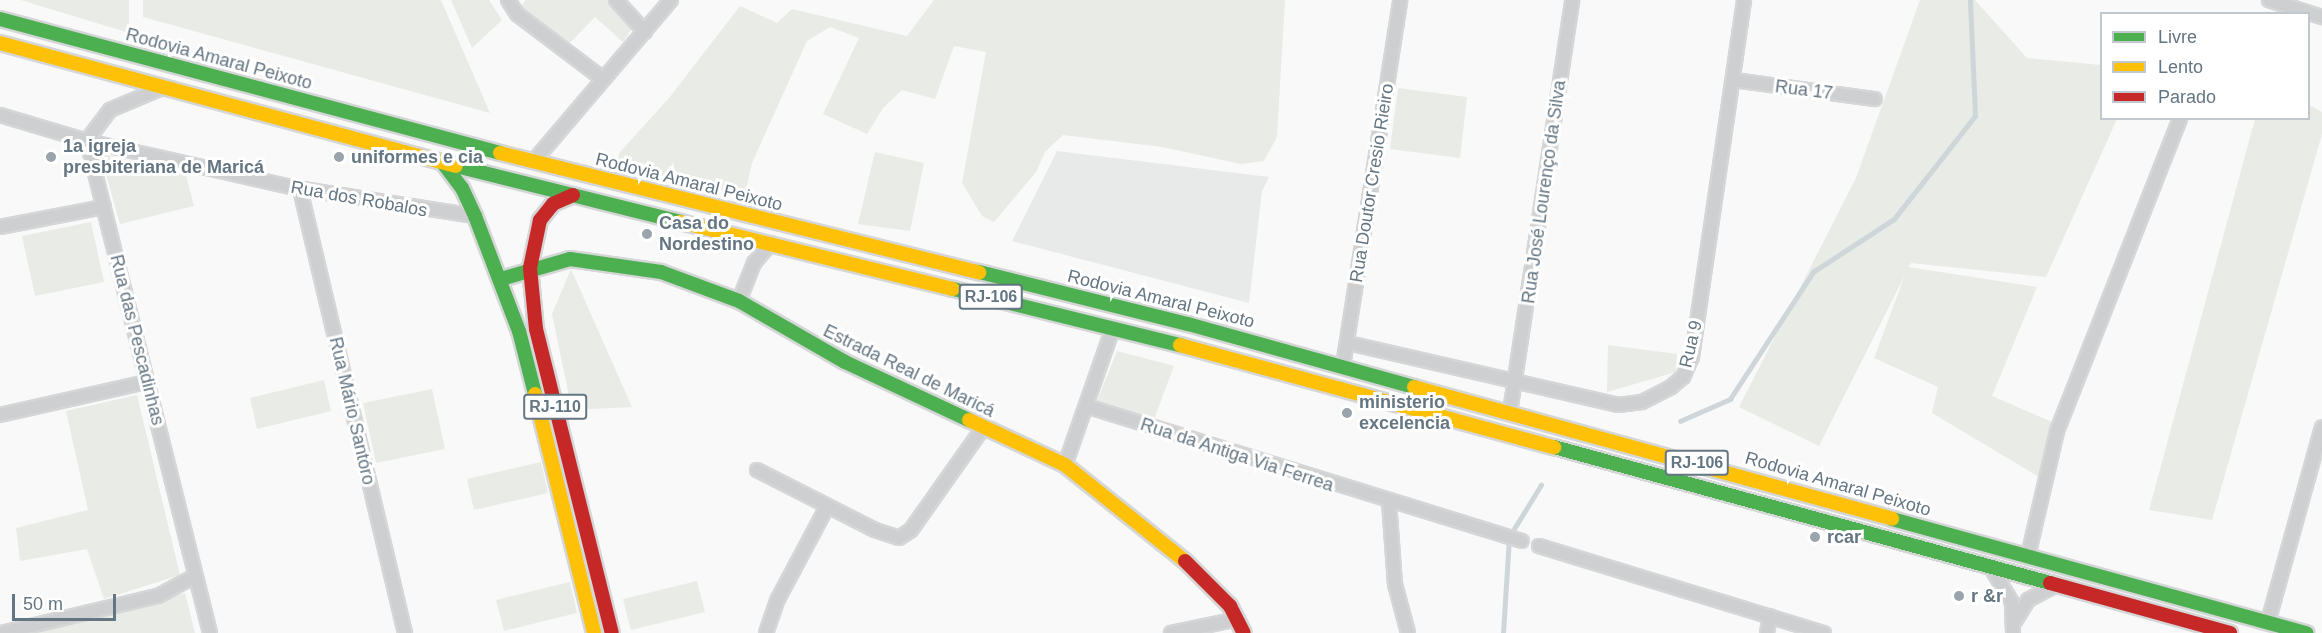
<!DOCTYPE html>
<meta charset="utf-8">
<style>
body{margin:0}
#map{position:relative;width:2322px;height:633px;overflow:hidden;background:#f9f9f9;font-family:Arial,sans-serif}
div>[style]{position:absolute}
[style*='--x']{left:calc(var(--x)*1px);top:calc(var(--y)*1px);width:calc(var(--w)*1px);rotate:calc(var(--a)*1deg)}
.built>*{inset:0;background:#e8e9e9}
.green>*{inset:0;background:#e8ebe6}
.stream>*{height:4.5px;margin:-2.25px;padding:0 2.25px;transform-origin:2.25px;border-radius:2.25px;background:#ced6d9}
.roads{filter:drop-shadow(2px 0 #d5d6d7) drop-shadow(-2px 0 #d5d6d7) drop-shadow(0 2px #d5d6d7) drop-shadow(0 -2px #d5d6d7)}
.street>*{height:12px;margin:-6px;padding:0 6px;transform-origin:6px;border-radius:6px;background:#cecfd0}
.fast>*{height:14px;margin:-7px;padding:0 7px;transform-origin:7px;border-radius:7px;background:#4caf50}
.slow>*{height:14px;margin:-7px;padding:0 7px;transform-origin:7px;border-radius:7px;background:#ffc107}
.jam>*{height:14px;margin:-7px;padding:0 7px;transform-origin:7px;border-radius:7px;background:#c62828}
.dots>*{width:16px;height:16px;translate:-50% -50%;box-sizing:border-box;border:3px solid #fff;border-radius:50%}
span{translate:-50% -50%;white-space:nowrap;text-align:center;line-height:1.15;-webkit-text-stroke:6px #fff;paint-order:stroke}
.shield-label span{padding:2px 4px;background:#fff;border:2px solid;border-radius:4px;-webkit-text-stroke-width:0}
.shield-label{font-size:16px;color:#657683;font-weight:700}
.street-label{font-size:18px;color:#657683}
.poi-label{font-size:18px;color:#657683;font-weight:700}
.left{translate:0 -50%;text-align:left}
.legend{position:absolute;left:2100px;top:12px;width:210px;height:108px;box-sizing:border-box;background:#fff;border:2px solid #c1c8cd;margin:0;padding:8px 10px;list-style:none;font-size:18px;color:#657683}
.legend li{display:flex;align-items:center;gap:12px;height:30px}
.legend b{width:30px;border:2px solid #c1c8cd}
.scale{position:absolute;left:12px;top:594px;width:104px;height:27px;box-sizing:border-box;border:3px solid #657683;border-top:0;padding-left:8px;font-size:18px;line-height:21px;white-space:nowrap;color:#657683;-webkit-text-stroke:4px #fff;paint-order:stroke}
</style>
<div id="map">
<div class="built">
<i style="clip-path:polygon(1057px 151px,1269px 177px,1262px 191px,1249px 303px,1012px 241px)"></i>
</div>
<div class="green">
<i style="clip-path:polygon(21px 0,129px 0,129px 33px)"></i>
<i style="clip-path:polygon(143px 0,441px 0,490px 113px,143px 17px)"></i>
<i style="clip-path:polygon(451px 0,489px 0,502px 20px,472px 48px)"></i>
<i style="clip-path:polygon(525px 0,612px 0,631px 30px,623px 42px,595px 17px,568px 45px,521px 8px)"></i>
<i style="clip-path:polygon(934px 0,1285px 0,1277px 137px,1264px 161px,1241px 164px,1162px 147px,1063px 135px,1045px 152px,1036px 172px,994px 222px,982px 216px,962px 183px,986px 52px,954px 46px,935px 99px,902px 90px,883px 108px,867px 134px,823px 114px,859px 38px,830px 27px,807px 41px,752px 163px,745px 195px,615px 167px,620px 152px,669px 98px,740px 6px,777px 23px,792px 9px,907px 36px)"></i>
<i style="clip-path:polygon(1920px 0,1975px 0,2027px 58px,2101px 65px,2102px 118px,2117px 119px,2046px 277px,1911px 263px,1908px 267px,2037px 287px,1992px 396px,2052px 422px,2039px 477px,1932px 413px,1938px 387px,1874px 358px,1905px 275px,1819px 446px,1739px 407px,1856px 178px)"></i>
<i style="clip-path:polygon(1398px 88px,1467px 97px,1460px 158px,1390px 149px)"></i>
<i style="clip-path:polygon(2309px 105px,2322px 112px,2322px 134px,2212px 520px,2149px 510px,2255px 119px,2308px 118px)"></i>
<i style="clip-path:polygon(875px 152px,924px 163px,910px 231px,858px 224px)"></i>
<i style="clip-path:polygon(100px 153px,186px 175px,194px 206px,120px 224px)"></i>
<i style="clip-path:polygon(91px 222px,104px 282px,35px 296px,22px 236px)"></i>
<i style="clip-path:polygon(571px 269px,632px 407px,572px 410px,552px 314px)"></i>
<i style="clip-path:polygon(1608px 345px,1677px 354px,1676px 372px,1607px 392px)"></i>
<i style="clip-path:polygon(1117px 351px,1174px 366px,1154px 419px,1097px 401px)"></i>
<i style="clip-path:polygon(324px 380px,331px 411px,257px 429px,250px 398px)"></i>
<i style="clip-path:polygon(432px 389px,445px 449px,376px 463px,363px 403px)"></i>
<i style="clip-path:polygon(137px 395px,180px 575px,104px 599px,87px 549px,20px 561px,16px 528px,88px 510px,66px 411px)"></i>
<i style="clip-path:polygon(541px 462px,548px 493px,474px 510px,467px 479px)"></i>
<i style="clip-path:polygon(697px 581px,705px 612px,631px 630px,623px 599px)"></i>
<i style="clip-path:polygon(570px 582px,577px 613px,504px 631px,496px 600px)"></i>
<i style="clip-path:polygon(185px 593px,195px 633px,18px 633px)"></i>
</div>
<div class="stream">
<i style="--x:1680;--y:421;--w:55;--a:-23.7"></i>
<i style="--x:1730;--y:399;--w:152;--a:-56.8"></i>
<i style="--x:1813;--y:272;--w:97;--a:-33.2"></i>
<i style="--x:1894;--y:219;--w:131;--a:-51.8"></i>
<i style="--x:1975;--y:116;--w:116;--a:-92.5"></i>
<i style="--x:1503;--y:633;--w:96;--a:-86.4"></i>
<i style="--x:1509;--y:537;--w:61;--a:-58.4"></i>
</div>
<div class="roads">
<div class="street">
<i style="--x:508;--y:0;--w:17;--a:57"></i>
<i style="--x:517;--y:14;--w:108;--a:37.1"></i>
<i style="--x:616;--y:0;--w:43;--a:47.8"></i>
<i style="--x:2269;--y:0;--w:56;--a:17.8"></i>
<i style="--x:1734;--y:80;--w:142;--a:7.7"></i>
<i style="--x:162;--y:88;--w:56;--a:157.1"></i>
<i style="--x:110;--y:110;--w:39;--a:127"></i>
<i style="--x:87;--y:141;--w:507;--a:75.96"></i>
<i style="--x:0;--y:115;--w:91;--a:16.6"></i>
<i style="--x:87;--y:141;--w:214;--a:12.7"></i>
<i style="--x:296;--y:188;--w:181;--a:8.9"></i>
<i style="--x:533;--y:162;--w:213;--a:-49.6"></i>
<i style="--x:300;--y:189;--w:456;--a:76.7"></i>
<i style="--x:0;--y:227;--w:106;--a:-10.9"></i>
<i style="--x:739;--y:301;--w:41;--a:-68.5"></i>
<i style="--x:754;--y:263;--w:26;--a:-50"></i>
<i style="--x:1348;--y:343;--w:277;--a:12.9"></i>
<i style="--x:1618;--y:405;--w:24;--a:-7"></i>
<i style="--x:1642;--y:402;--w:33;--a:-27"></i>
<i style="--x:1671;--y:387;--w:16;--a:-40"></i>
<i style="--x:1683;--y:377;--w:22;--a:-66"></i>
<i style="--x:1692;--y:357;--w:361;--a:-81.7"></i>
<i style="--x:1343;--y:366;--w:370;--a:-81.1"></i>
<i style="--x:1086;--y:406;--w:456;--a:17.2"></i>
<i style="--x:1510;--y:412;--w:417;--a:-81.4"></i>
<i style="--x:0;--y:415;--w:151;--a:-12.7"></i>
<i style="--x:1065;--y:465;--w:145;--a:-70.7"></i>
<i style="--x:757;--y:470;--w:132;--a:27"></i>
<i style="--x:875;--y:530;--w:25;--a:18"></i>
<i style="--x:899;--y:538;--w:14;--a:-34"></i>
<i style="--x:911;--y:530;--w:125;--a:-54.8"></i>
<i style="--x:1389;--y:501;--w:83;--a:85.9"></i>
<i style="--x:1395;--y:584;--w:51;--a:75.1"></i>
<i style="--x:1539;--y:546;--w:298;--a:17"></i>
<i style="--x:2028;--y:556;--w:128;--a:-76.9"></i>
<i style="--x:2057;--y:431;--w:336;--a:-68.5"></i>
<i style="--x:1993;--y:571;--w:37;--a:59"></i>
<i style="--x:2012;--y:603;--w:30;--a:88"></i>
<i style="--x:2015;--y:621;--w:25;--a:-58"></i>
<i style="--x:2028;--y:600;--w:27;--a:-28"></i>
<i style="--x:2268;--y:622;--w:202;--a:-74.5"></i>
<i style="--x:1;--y:633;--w:161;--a:-13.3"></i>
<i style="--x:158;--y:596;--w:42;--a:-28.4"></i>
<i style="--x:766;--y:633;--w:36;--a:-71"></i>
<i style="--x:778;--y:599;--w:104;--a:-62"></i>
<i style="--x:1171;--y:633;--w:68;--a:-11.8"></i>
<i style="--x:1767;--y:633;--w:17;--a:-80"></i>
</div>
<div class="fast">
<i style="--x:0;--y:19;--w:518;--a:15"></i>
<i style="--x:443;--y:163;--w:31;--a:53"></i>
<i style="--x:462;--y:188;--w:31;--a:65"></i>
<i style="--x:475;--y:216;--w:123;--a:69.1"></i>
<i style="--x:519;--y:331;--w:65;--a:75.7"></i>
<i style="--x:456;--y:166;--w:231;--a:14"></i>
<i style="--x:979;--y:272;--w:215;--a:14"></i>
<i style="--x:1188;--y:324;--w:235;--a:15.6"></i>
<i style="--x:501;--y:279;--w:72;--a:-16.2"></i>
<i style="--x:570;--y:259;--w:92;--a:8.1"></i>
<i style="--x:661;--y:272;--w:83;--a:20.4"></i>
<i style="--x:739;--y:301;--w:122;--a:29.9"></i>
<i style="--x:845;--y:362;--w:137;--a:25.1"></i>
<i style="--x:953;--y:289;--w:234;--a:13.9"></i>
<i style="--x:1554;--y:447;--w:514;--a:15.33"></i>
<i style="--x:1892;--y:519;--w:430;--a:15.4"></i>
</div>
<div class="slow">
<i style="--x:0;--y:43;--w:472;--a:15.1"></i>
<i style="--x:500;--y:153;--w:494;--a:14"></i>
<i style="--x:680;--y:222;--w:281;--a:13.8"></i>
<i style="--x:1180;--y:345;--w:388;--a:15.3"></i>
<i style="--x:1414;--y:387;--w:496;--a:15.4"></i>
<i style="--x:535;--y:394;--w:246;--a:76.1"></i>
<i style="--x:969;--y:420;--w:106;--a:25.1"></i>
<i style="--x:1065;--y:465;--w:154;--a:38.7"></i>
</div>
<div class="jam">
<i style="--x:573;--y:195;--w:22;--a:156"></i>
<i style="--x:553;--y:204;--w:21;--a:129"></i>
<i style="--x:540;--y:220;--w:49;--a:101.8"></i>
<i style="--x:530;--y:268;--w:61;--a:84.4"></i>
<i style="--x:536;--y:329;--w:313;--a:76"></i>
<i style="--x:1185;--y:561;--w:64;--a:45"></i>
<i style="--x:1230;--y:606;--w:30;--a:63"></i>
<i style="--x:2050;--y:583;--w:187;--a:15.5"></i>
</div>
</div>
<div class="dots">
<i style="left:51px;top:157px;background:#99a4ac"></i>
<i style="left:339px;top:157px;background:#99a4ac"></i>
<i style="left:647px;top:234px;background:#99a4ac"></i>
<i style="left:1347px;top:413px;background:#99a4ac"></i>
<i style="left:1815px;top:537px;background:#99a4ac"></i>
<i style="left:1959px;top:596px;background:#99a4ac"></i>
</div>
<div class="shield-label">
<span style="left:991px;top:297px">RJ-106</span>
<span style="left:555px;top:407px">RJ-110</span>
<span style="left:1697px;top:463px">RJ-106</span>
</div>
<div class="street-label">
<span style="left:219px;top:59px;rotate:15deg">Rodovia Amaral Peixoto</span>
<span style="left:1804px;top:90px;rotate:7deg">Rua 17</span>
<span style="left:689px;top:182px;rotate:14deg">Rodovia Amaral Peixoto</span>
<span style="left:1372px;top:183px;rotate:-81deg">Rua Doutor Cresio Rieiro</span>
<span style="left:1544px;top:192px;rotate:-82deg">Rua José Lourenço da Silva</span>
<span style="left:359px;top:199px;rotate:10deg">Rua dos Robalos</span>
<span style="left:1161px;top:299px;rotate:14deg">Rodovia Amaral Peixoto</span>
<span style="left:137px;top:340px;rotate:76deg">Rua das Pescadinhas</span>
<span style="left:1691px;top:344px;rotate:-77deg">Rua 9</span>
<span style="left:909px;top:371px;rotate:26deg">Estrada Real de Maricá</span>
<span style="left:352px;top:411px;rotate:77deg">Rua Mário Santóro</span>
<span style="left:1237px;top:455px;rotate:18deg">Rua da Antiga Via Ferrea</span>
<span style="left:1838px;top:484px;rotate:16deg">Rodovia Amaral Peixoto</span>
</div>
<div class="poi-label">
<span class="left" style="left:63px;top:157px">1a igreja<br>presbiteriana de Maricá</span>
<span class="left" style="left:351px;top:157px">uniformes e cia</span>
<span class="left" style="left:659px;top:234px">Casa do<br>Nordestino</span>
<span class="left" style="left:1359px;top:413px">ministerio<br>excelencia</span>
<span class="left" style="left:1827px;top:537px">rcar</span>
<span class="left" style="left:1971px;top:596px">r &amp;r</span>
</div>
<ul class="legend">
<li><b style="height:8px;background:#4caf50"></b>Livre</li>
<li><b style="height:8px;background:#ffc107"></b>Lento</li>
<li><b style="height:8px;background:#c62828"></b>Parado</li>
</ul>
<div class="scale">50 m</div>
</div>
